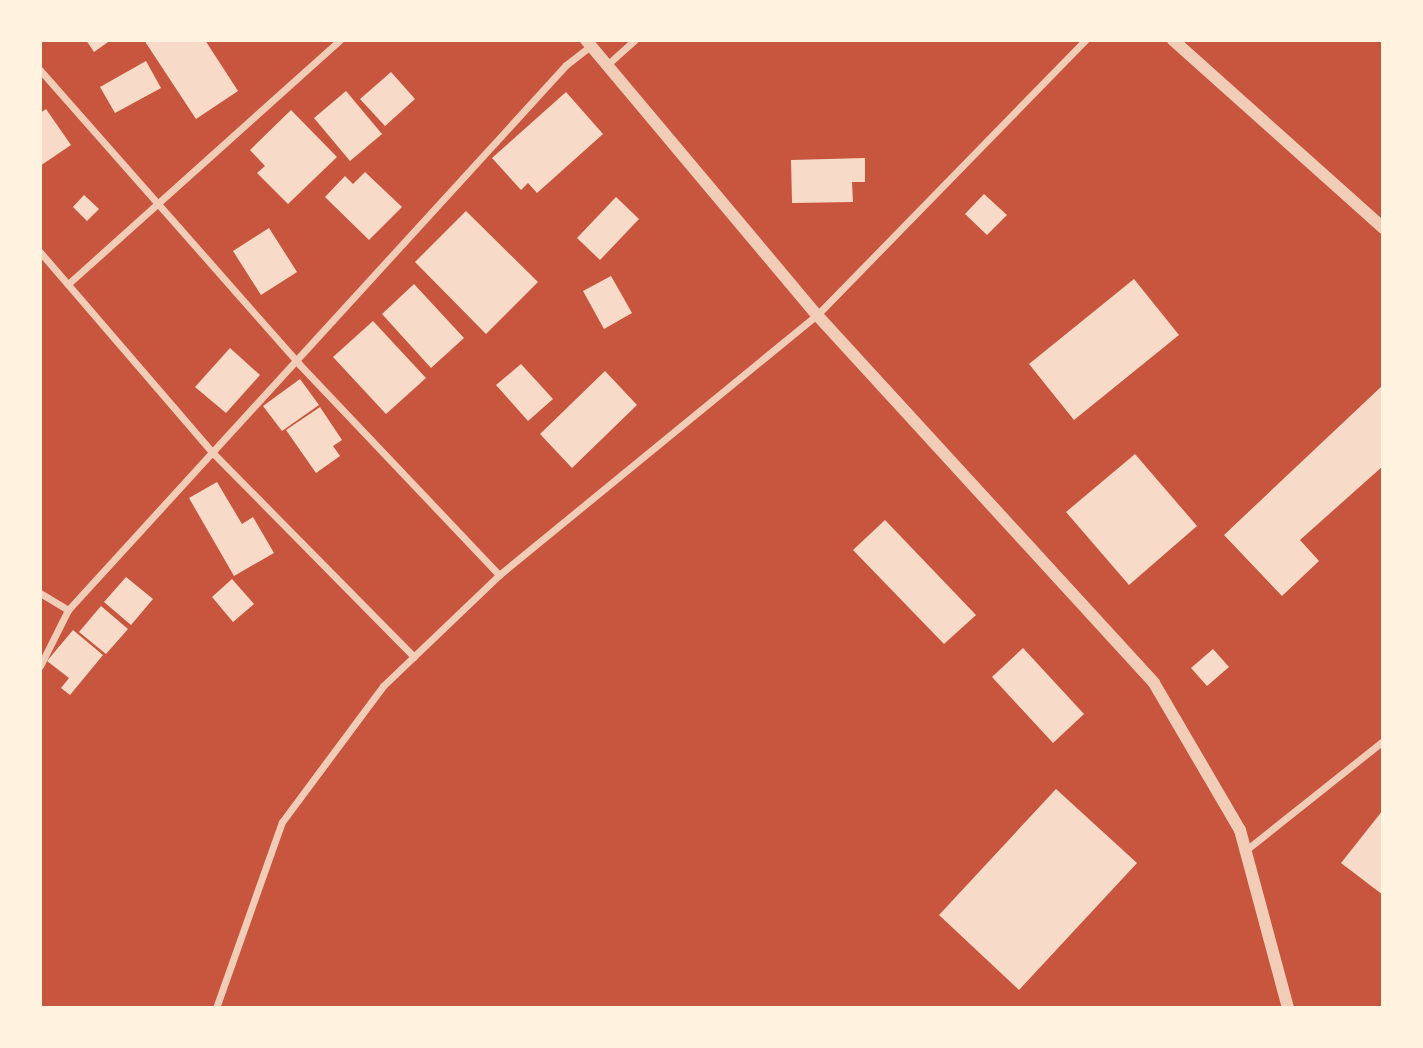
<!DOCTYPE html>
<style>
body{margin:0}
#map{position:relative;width:1423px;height:1048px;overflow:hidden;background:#c8553d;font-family:"Titillium Web",sans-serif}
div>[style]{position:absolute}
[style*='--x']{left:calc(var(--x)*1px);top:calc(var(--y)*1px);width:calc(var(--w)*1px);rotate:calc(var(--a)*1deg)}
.building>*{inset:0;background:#f7dbc8}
.minor>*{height:7px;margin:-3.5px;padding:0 3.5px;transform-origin:3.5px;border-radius:3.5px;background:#f1ccb7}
.tertiary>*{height:12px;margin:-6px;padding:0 6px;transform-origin:6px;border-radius:6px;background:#f1ccb7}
span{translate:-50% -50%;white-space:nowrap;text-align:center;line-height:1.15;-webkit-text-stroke:6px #fff3e0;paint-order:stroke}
.frame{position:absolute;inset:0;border:42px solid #fff3e0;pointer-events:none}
</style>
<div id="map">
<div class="building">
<i style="clip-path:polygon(86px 40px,111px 40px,94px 52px)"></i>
<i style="clip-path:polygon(144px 40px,205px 40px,238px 91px,196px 119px)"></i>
<i style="clip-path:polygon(146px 61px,161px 88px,115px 113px,100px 87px)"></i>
<i style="clip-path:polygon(391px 72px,415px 99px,385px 126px,360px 99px)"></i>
<i style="clip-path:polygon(346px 91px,382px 134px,350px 161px,314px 118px)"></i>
<i style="clip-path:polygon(566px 92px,603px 134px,537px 193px,528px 183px,521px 190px,492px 158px)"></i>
<i style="clip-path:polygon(46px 109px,71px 145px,40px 166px,40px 113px)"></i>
<i style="clip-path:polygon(291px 110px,337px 157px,288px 204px,257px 173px,265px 166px,250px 150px)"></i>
<i style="clip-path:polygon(865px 158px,865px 182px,852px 182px,853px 202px,792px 203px,791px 160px)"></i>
<i style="clip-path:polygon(365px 172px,402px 207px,369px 240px,325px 197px,345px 176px,353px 184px)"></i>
<i style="clip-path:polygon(984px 194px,1007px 215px,987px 235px,965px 214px)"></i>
<i style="clip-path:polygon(84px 195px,99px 209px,87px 221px,73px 207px)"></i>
<i style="clip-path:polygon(616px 197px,639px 219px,600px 260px,577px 238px)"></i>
<i style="clip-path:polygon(466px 211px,538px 282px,486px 334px,415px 262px)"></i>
<i style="clip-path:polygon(269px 228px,297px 272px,261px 295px,233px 251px)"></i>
<i style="clip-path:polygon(611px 276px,632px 313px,604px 329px,583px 291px)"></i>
<i style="clip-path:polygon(1134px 279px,1179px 335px,1074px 420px,1029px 364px)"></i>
<i style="clip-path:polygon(414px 284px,464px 338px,431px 368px,382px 314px)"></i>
<i style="clip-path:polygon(373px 321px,426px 378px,386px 414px,333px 357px)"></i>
<i style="clip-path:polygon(230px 348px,260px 375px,226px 413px,195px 387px)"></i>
<i style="clip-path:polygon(521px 364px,553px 399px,528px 421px,496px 385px)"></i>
<i style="clip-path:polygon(605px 371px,637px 405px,572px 468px,540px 434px)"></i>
<i style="clip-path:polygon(300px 379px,319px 405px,282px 431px,263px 406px)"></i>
<i style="clip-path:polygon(1383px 385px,1383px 466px,1300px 540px,1319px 561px,1282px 596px,1224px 535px)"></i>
<i style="clip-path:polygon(320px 407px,342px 440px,333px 446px,340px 456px,316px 473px,286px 430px)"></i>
<i style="clip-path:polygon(1135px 454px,1197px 526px,1129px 585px,1066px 512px)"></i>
<i style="clip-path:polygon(217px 482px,242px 524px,253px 517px,274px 553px,234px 576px,189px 498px)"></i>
<i style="clip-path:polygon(885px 520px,976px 615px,944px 644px,853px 550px)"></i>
<i style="clip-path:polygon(126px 577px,153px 599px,131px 625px,104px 602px)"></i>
<i style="clip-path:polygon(232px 579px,254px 604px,233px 622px,212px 597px)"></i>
<i style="clip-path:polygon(101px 606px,128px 629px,106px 654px,79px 632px)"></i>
<i style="clip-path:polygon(73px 630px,103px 655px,70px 695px,61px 688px,69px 678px,47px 661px)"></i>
<i style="clip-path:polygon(1023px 648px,1084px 714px,1053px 743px,992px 677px)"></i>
<i style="clip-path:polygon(1213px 649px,1229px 667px,1207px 686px,1191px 668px)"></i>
<i style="clip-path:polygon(1056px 789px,1137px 863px,1019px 990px,939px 915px)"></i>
<i style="clip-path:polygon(1383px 810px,1383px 895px,1341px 863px)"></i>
</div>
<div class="minor">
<i style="--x:608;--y:64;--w:36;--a:-42"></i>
<i style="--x:40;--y:70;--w:392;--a:48.6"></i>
<i style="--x:299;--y:364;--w:291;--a:46.5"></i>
<i style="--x:40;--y:252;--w:262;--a:49.3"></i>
<i style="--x:211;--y:451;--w:289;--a:45.4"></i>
<i style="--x:68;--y:284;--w:365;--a:-41.9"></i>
<i style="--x:40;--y:593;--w:33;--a:31"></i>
<i style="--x:40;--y:666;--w:63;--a:-63.4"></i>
<i style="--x:68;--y:610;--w:738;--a:-47.58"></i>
<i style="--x:566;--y:65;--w:31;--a:-38"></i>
<i style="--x:1246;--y:850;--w:175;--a:-38.5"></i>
<i style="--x:216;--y:1008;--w:197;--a:-70.5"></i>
<i style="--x:282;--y:822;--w:169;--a:-53.4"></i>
<i style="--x:383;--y:686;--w:161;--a:-43.7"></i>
<i style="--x:499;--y:575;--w:411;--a:-39.3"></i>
<i style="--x:817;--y:315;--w:384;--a:-45.7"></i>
</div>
<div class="tertiary">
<i style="--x:586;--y:40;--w:359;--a:50"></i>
<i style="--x:817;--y:315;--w:499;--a:47.5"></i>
<i style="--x:1154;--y:683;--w:170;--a:59.7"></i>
<i style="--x:1240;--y:830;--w:184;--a:74.9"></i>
<i style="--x:1173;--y:40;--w:282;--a:41.8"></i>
</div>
<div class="frame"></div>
</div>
